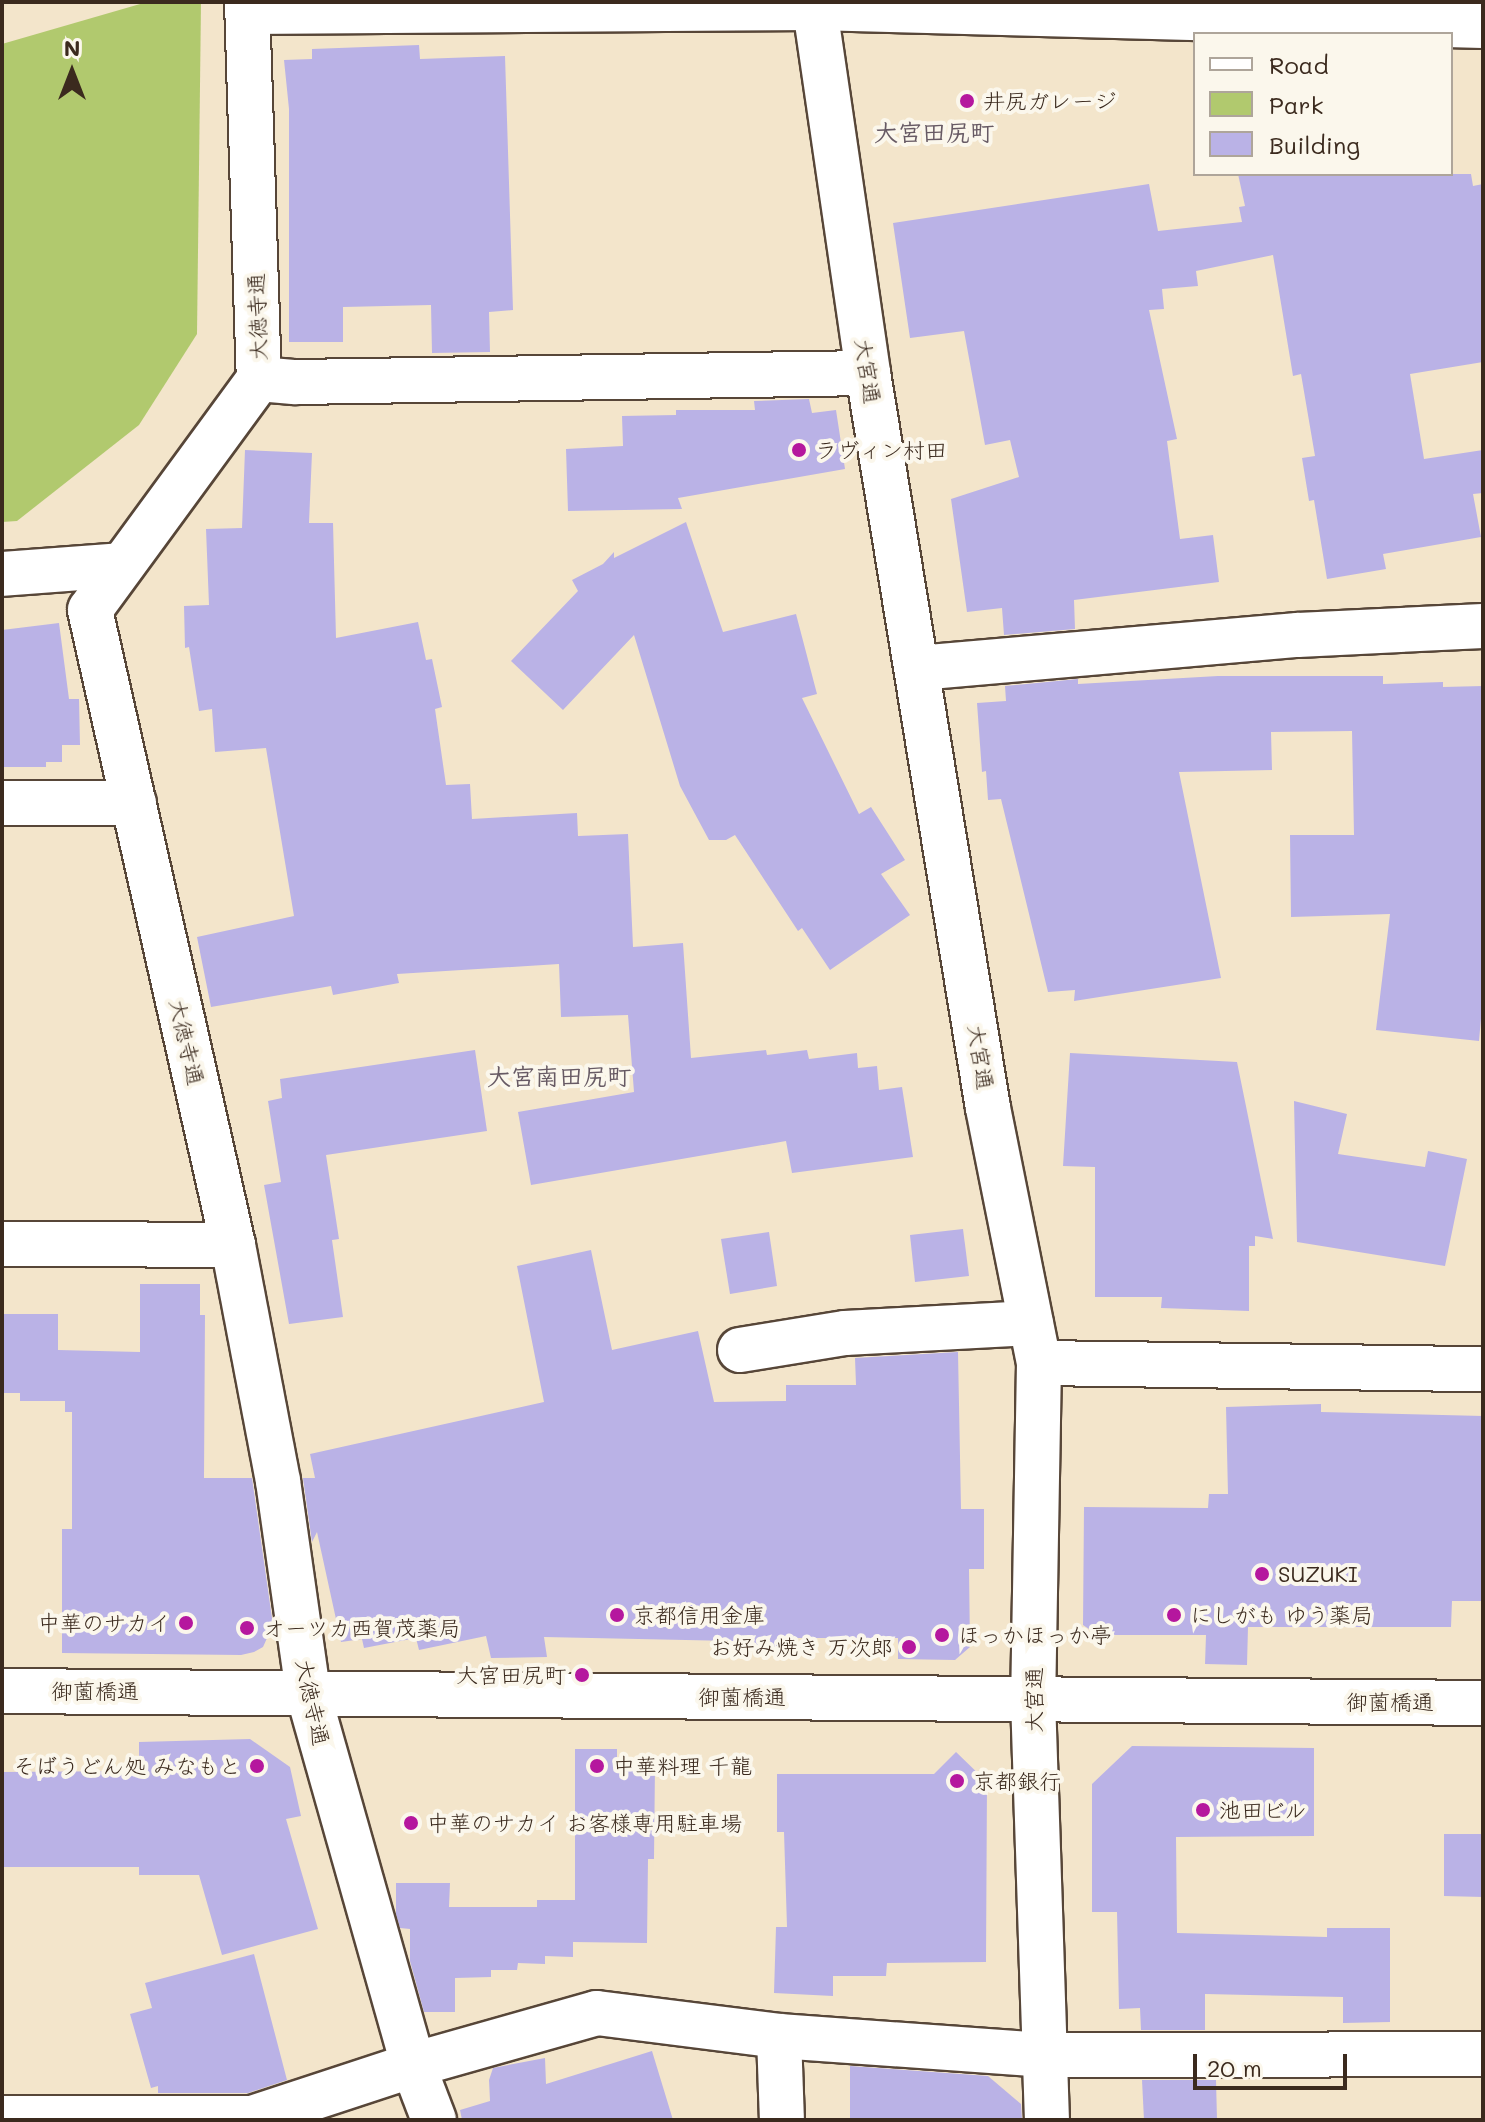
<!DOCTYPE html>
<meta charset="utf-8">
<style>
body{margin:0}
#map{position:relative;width:1485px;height:2122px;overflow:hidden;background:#f3e5cb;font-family:Mali,"Klee One",sans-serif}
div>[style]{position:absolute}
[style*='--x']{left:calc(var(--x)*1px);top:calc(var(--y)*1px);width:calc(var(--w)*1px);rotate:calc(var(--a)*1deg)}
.green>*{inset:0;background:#b1c96e}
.building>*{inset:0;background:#bab2e6}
.roads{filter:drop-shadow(2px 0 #574638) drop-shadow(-2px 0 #574638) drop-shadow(0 2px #574638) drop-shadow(0 -2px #574638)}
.minor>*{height:44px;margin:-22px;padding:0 22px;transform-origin:22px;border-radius:22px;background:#fff}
.dots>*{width:22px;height:22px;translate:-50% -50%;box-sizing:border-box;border:4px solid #fbf7ec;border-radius:50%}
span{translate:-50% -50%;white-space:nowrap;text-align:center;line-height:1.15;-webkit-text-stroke:8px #fbf7ec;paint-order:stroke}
.poi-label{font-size:22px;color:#3b2a1e}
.left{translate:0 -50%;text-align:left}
.right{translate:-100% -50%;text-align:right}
.street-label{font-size:22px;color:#3b2a1e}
.neighbourhood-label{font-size:24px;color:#675a64;font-weight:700}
.frame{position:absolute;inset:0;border:4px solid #3b2a1e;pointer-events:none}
.legend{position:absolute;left:1193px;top:32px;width:260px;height:144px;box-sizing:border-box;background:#fbf7ec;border:2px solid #aea59a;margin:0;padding:10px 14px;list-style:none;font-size:24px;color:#3b2a1e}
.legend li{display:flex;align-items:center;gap:16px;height:40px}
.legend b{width:40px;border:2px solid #aea59a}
.north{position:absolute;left:32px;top:32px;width:80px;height:80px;-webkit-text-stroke:6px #fbf7ec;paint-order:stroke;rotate:0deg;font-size:22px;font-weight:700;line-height:32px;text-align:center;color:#3b2a1e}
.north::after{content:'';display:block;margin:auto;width:28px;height:36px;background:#3b2a1e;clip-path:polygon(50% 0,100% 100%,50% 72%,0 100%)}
.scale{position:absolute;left:1193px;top:2054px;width:154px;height:36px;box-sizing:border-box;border:4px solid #3b2a1e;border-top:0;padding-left:10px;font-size:24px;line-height:28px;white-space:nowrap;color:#3b2a1e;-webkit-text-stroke:6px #fbf7ec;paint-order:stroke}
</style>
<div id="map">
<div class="green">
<i style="clip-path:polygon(147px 2px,201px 2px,197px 334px,139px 425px,17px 521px,2px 522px,2px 44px)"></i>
</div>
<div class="building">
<i style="clip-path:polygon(419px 45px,420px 59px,505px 56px,513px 310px,489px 312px,490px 352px,432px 353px,431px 305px,343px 307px,343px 342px,289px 342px,289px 109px,284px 60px,312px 59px,312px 49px)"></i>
<i style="clip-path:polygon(1238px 174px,1471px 174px,1473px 186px,1483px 184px,1483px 362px,1410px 374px,1424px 459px,1483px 450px,1483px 493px,1473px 494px,1481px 537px,1383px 554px,1386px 569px,1327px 579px,1314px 500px,1309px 501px,1302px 458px,1315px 456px,1301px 374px,1293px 376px,1273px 255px,1196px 271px,1198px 286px,1162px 289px,1164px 309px,1149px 310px,1177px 439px,1167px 441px,1180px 539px,1213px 535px,1219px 582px,1074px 600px,1075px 629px,1004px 635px,1002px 608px,967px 612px,951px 499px,1019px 477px,1010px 440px,985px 445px,964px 331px,910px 338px,893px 223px,1149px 184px,1158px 231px,1242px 222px,1239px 207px,1245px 206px)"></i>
<i style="clip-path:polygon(809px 399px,812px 413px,836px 410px,845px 469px,678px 498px,682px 509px,568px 511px,566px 449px,623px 446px,622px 416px,676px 415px,676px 410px,755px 410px,754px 401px)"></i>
<i style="clip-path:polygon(245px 450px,312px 453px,309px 523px,333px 523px,336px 638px,418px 622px,426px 660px,432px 659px,442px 707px,435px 709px,446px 785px,470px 784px,472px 819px,577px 813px,578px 836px,628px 834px,633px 947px,683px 943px,691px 1058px,766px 1050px,767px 1055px,807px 1050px,809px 1059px,857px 1053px,858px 1068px,877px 1066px,879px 1090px,902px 1087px,913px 1157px,792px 1173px,786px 1141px,531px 1185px,518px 1112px,634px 1092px,628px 1015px,561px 1017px,559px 964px,397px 974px,399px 983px,333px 995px,331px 986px,211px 1007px,197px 937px,294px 916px,266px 748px,215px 752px,212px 709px,199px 711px,189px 647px,185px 648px,184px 606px,209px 605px,206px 529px,242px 528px)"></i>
<i style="clip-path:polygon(686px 522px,723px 632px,796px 614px,817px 694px,802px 698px,859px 814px,871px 807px,905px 860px,881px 874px,910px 915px,830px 970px,802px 928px,798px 931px,735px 835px,726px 840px,709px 840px,680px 786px,634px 635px,563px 710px,511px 661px,578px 591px,572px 580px,603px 564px,614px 552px,614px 558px)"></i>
<i style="clip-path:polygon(59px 623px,69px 699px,79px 699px,80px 745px,62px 745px,62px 762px,46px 762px,46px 767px,2px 767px,2px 630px)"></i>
<i style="clip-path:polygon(1218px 676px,1383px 676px,1383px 684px,1443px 682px,1443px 687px,1483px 686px,1483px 996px,1479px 1041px,1376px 1030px,1390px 914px,1291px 917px,1290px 835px,1354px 835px,1352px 731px,1271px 732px,1272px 770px,1179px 772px,1221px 978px,1074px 1001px,1075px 990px,1048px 992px,1001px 799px,988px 800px,986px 771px,982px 772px,977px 703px,1006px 701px,1005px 686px,1078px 679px,1078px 684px)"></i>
<i style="clip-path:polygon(475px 1050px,487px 1131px,326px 1155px,339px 1239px,332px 1240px,343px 1317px,289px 1324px,264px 1185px,281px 1182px,268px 1101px,282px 1098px,280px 1079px)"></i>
<i style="clip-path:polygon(1070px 1053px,1237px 1062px,1273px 1239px,1255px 1236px,1255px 1246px,1249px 1246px,1249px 1311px,1161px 1308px,1162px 1297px,1095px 1297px,1095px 1167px,1063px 1166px)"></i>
<i style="clip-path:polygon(1294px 1101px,1347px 1114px,1338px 1154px,1425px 1167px,1428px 1151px,1467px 1159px,1445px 1266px,1297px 1242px)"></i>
<i style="clip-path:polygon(963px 1229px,969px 1276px,915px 1282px,910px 1235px)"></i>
<i style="clip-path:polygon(769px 1232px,777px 1286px,730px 1294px,721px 1239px)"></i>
<i style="clip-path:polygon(591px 1250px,612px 1350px,698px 1331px,714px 1402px,786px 1401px,786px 1385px,856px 1385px,855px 1358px,958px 1352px,961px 1509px,984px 1509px,984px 1569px,969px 1569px,970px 1647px,955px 1660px,898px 1659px,898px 1638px,792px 1638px,792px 1651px,733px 1651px,733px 1641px,544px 1637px,547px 1657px,491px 1658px,486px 1636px,419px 1650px,416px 1638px,364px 1648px,362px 1639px,341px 1642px,317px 1532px,312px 1542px,303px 1478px,315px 1478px,310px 1454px,544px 1402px,517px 1266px)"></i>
<i style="clip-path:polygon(140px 1284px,200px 1284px,200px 1315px,205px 1315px,204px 1478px,252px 1478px,273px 1625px,263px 1647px,254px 1652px,241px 1655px,62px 1653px,62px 1529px,72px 1529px,72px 1412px,65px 1412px,65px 1401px,20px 1401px,20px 1393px,2px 1393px,2px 1314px,58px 1314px,58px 1350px,140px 1352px)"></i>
<i style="clip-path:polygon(1321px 1404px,1321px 1412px,1483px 1416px,1483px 1601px,1452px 1601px,1451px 1627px,1248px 1627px,1247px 1665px,1205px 1664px,1206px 1635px,1098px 1635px,1083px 1625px,1084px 1507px,1208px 1508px,1209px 1494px,1228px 1494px,1226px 1407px)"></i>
<i style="clip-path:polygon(250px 1739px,290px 1767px,301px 1816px,286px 1819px,318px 1929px,222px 1955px,199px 1875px,139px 1875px,139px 1867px,2px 1867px,2px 1772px,139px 1771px,139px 1742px)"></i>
<i style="clip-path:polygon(1132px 1746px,1314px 1748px,1314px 1836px,1176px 1837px,1177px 1933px,1327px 1937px,1327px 1928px,1390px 1928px,1390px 2022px,1343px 2023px,1343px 1997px,1205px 1994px,1205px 2030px,1141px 2030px,1140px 2008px,1119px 2009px,1117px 1912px,1092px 1912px,1092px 1784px)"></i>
<i style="clip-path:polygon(575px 1749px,617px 1749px,617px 1762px,655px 1766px,654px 1859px,648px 1859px,647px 1943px,573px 1942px,573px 1957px,545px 1956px,545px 1964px,518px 1963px,517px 1970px,491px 1970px,491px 1977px,455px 1978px,455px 2012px,424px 2012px,410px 1961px,410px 1929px,400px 1928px,396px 1914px,396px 1883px,450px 1883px,449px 1907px,537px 1907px,537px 1900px,575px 1900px)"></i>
<i style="clip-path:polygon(956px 1752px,987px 1782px,986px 1962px,887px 1963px,886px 1976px,833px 1976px,833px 1996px,774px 1993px,776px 1927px,787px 1927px,784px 1832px,777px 1832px,777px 1774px,934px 1774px)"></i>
<i style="clip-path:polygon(1444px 1834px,1483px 1834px,1483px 1897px,1444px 1896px)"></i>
<i style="clip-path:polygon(254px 1954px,287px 2080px,248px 2093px,158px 2093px,158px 2086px,151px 2088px,130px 2014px,152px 2008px,145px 1983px)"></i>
<i style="clip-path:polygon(652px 2051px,673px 2120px,462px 2120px,460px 2110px,490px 2101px,489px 2080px,493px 2068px,545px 2058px,546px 2084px)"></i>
<i style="clip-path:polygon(850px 2066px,988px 2076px,1021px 2104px,1022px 2120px,850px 2120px)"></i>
<i style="clip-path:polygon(1142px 2080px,1216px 2080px,1217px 2120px,1144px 2120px)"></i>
</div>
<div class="roads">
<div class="minor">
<i style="--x:247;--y:2;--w:377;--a:88.2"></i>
<i style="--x:259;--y:379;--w:286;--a:126.2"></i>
<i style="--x:90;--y:610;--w:651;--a:77.31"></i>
<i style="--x:233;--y:1245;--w:240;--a:79.2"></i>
<i style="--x:278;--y:1481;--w:214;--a:81.9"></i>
<i style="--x:308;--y:1693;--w:387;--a:74.2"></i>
<i style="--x:413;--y:2065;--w:59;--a:69.1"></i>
<i style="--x:814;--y:2;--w:375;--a:81.7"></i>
<i style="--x:868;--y:373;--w:745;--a:80.73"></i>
<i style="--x:988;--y:1108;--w:260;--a:78.7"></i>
<i style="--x:1039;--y:1363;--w:336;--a:91"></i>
<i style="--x:1033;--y:1699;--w:421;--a:88.1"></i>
<i style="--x:247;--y:12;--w:568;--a:-0.4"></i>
<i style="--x:815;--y:8;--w:668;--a:1.54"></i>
<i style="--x:259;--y:379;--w:37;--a:5"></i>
<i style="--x:296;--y:382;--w:572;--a:-0.9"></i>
<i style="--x:2;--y:574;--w:120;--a:-4.3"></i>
<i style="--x:918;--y:668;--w:381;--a:-5"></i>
<i style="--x:1298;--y:635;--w:185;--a:-2.8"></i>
<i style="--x:2;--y:803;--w:132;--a:0"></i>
<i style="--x:2;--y:1244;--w:231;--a:0.2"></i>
<i style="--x:740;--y:1350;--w:106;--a:-9.2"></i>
<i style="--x:845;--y:1333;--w:186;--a:-3.1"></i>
<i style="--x:1039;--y:1363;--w:444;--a:0.8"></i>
<i style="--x:2;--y:1691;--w:1481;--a:0.46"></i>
<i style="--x:779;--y:2036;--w:84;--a:88"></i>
<i style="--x:2;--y:2118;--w:250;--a:0"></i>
<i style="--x:252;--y:2118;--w:169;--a:-18.2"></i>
<i style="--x:413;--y:2065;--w:191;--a:-15.8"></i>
<i style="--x:597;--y:2013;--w:183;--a:7.2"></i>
<i style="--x:779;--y:2036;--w:268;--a:4.1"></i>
<i style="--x:1046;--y:2055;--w:437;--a:-0.1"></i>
</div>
</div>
<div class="dots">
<i style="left:967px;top:101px;background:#b5179e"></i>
<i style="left:799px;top:450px;background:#b5179e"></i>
<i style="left:1262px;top:1574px;background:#b5179e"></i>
<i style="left:617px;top:1615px;background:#b5179e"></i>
<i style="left:1174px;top:1615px;background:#b5179e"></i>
<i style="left:186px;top:1623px;background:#b5179e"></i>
<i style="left:247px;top:1628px;background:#b5179e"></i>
<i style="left:942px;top:1635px;background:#b5179e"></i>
<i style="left:909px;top:1647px;background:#b5179e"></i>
<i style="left:582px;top:1675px;background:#b5179e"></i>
<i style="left:257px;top:1766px;background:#b5179e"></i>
<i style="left:597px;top:1766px;background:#b5179e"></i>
<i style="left:957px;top:1781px;background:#b5179e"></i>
<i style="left:1203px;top:1810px;background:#b5179e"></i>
<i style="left:411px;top:1823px;background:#b5179e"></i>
</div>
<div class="poi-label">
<span class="left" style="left:983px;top:101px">井尻ガレージ</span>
<span class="left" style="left:815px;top:450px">ラヴィン村田</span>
<span class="left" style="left:1278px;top:1574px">SUZUKI</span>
<span class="left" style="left:633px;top:1615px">京都信用金庫</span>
<span class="left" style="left:1190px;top:1615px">にしがも ゆう薬局</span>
<span class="right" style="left:170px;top:1623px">中華のサカイ</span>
<span class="left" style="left:263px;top:1628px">オーツカ西賀茂薬局</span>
<span class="left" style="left:958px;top:1635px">ほっかほっか亭</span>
<span class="right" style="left:893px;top:1647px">お好み焼き 万次郎</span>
<span class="right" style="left:566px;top:1675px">大宮田尻町</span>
<span class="right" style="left:241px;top:1766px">そばうどん処 みなもと</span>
<span class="left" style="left:613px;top:1766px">中華料理 千龍</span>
<span class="left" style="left:973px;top:1781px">京都銀行</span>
<span class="left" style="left:1219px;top:1810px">池田ビル</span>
<span class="left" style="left:427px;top:1823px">中華のサカイ お客様専用駐車場</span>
</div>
<div class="street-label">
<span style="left:257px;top:317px;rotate:-92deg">大徳寺通</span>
<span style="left:868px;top:371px;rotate:81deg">大宮通</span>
<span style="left:187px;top:1042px;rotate:77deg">大徳寺通</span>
<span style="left:981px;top:1057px;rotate:81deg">大宮通</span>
<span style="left:95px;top:1691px">御薗橋通</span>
<span style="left:742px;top:1697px">御薗橋通</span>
<span style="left:1034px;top:1700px;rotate:-90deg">大宮通</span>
<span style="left:313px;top:1702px;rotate:78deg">大徳寺通</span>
<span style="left:1390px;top:1702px">御薗橋通</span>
</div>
<div class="neighbourhood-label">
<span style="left:934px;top:132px">大宮田尻町</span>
<span style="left:559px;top:1076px">大宮南田尻町</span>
</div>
<div class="frame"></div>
<ul class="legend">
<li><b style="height:10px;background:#fff"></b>Road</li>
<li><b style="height:22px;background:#b1c96e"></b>Park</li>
<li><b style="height:22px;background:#bab2e6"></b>Building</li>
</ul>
<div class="north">N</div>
<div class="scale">20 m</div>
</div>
